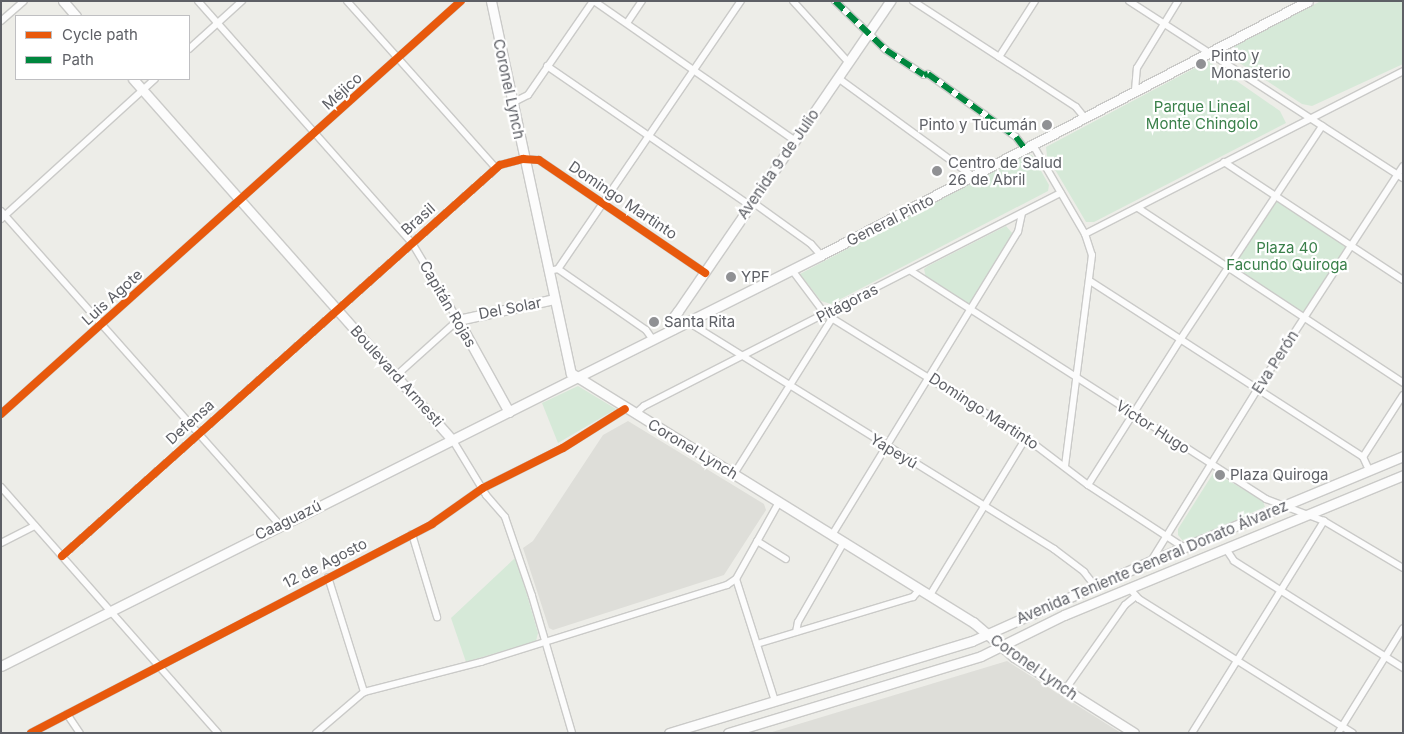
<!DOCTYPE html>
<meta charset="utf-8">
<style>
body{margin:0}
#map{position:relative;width:1404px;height:734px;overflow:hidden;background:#edede8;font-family:Inter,sans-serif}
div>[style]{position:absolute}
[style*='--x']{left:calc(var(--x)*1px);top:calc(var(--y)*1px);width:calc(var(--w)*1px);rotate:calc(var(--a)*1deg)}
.industrial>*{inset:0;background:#deded9}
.green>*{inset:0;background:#d6e9d8}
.roads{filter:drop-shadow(1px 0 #cacac8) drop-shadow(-1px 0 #cacac8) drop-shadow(0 1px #cacac8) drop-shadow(0 -1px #cacac8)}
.street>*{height:6px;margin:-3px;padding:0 3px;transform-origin:3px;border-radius:3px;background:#fcfcfc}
.secondary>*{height:9px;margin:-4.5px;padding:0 4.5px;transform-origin:4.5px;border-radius:4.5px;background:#fcfcfc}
.quiet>*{height:6px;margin-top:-3px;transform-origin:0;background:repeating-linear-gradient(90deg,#00873e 0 12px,transparent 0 18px)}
.cycleway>*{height:8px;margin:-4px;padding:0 4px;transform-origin:4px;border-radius:4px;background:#e8590c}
.dots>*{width:14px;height:14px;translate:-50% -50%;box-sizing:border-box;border:2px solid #fff;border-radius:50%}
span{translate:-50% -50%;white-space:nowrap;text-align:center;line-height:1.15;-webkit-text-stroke:4.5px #fff;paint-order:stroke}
.poi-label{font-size:15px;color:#5e6066}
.left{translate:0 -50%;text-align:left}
.right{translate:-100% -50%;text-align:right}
.street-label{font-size:15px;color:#5e6066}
.park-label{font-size:15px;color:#3a804a}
.frame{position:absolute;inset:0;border:2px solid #5e6066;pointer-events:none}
.legend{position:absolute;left:15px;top:15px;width:175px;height:65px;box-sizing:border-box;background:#fff;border:1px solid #bfbfc2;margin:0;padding:6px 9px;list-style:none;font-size:15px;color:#5e6066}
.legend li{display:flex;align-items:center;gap:10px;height:25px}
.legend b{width:25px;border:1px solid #bfbfc2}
</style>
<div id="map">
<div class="industrial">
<i style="clip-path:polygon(628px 421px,764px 504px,766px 510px,724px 575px,553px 630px,549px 628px,523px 548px,533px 541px,603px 435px)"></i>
<i style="clip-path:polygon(1007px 661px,1121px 733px,769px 733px)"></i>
</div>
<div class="green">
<i style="clip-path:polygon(1321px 1px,1403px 1px,1403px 64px,1312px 106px,1302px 104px,1235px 60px,1232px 53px,1236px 44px)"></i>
<i style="clip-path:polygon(1208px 61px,1280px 111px,1286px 123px,1094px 222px,1086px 222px,1047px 156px,1046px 147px)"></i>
<i style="clip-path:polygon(1026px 154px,1032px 155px,1049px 185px,1048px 191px,831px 304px,821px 301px,800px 274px)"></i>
<i style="clip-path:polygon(1274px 196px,1351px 245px,1304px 319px,1227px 268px)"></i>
<i style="clip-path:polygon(1006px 226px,1013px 234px,969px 305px,926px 278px,924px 269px,928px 266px)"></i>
<i style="clip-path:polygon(578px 386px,616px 409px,558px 443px,542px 403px)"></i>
<i style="clip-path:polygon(1214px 472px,1263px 501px,1265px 507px,1189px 541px,1183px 541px,1178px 535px,1178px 529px)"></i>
<i style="clip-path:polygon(516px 557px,538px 633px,536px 641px,466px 662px,451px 618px)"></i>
</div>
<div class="roads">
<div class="street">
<i style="--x:198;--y:1;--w:323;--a:48.5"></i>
<i style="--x:412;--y:243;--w:90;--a:59.1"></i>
<i style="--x:458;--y:320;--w:82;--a:138"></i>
<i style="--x:347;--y:1;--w:224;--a:48.3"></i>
<i style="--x:594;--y:1;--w:244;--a:34.8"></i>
<i style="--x:793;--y:1;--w:84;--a:47.9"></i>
<i style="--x:835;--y:1;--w:71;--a:43.9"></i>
<i style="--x:886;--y:50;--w:45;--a:33.3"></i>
<i style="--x:924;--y:75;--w:4;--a:-14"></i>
<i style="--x:928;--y:74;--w:108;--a:35.6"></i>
<i style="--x:1016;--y:137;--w:15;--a:53"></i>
<i style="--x:913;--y:1;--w:194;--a:33"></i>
<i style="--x:1076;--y:107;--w:13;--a:51"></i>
<i style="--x:1129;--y:1;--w:326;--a:32.9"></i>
<i style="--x:1;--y:21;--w:30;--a:-41"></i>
<i style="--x:627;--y:23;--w:27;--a:-56"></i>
<i style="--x:189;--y:49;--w:72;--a:-42.2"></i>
<i style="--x:999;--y:57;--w:67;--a:-57.3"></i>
<i style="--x:547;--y:66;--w:245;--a:34.5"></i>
<i style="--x:838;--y:78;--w:168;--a:36.1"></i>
<i style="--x:1135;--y:90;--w:22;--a:-85"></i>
<i style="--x:1137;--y:68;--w:79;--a:-58.5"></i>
<i style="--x:512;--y:103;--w:18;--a:-27"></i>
<i style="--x:528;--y:95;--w:114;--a:-55.3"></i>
<i style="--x:1033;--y:145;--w:103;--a:59.7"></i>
<i style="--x:1085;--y:234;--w:22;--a:72"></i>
<i style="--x:1092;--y:255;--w:212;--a:97.3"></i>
<i style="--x:1224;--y:162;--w:214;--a:33.4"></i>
<i style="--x:751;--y:201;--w:74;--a:35.6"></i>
<i style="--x:811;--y:244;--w:15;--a:48"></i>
<i style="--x:1138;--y:208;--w:318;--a:33.4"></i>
<i style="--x:1;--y:211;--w:419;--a:48.4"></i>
<i style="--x:1;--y:219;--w:208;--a:-42.3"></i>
<i style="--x:1085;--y:234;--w:357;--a:-27.1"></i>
<i style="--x:558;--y:269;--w:107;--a:34.7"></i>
<i style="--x:646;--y:330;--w:12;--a:55"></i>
<i style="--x:792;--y:270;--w:55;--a:53.1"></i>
<i style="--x:825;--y:314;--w:236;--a:31.7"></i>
<i style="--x:1026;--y:438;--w:78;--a:37.2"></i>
<i style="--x:1088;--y:485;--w:113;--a:33.1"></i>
<i style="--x:548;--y:271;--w:10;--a:-11"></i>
<i style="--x:558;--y:269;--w:325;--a:-55.7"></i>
<i style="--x:911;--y:271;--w:422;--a:32.7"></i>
<i style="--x:1266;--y:499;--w:62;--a:20.8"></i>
<i style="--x:1324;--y:521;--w:92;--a:30.7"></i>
<i style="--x:1090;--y:281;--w:325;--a:32.8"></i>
<i style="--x:1363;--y:457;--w:14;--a:65"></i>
<i style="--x:688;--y:322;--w:431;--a:31.8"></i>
<i style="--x:1054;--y:549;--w:38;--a:37"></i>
<i style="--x:1084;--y:572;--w:18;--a:52"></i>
<i style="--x:1;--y:414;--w:618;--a:-41.92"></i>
<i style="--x:635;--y:414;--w:12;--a:-42"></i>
<i style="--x:644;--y:406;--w:468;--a:-27.1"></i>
<i style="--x:452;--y:439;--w:66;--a:58.7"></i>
<i style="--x:486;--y:495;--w:29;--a:49"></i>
<i style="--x:505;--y:517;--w:83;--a:71.1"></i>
<i style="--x:532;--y:596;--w:143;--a:73.7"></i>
<i style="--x:1363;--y:457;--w:74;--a:-57.2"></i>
<i style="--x:734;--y:474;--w:186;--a:-57.8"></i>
<i style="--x:1088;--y:485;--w:172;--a:-57.6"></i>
<i style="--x:1180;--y:340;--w:257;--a:-56.4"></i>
<i style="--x:1;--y:487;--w:328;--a:48.6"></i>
<i style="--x:412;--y:534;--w:87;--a:73.2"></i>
<i style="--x:832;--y:535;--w:356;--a:-58.5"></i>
<i style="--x:1018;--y:232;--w:19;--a:-78"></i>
<i style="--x:757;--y:541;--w:34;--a:32"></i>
<i style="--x:1;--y:543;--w:38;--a:-27"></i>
<i style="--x:1226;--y:549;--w:14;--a:56"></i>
<i style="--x:1234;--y:561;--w:200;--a:32.3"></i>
<i style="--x:62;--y:556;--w:587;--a:-41.76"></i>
<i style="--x:500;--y:165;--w:24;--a:-15"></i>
<i style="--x:523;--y:159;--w:16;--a:4"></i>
<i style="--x:539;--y:160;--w:201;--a:34.2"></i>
<i style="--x:1151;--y:561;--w:201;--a:-58.2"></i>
<i style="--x:1257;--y:390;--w:267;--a:-56.9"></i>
<i style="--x:328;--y:577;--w:121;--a:72.6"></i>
<i style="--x:1130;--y:589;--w:13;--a:48"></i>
<i style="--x:1139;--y:599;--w:252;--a:32.1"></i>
<i style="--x:930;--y:595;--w:184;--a:-58.6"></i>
<i style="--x:796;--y:632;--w:10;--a:-79"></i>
<i style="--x:798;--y:622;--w:92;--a:-60.1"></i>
<i style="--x:757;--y:644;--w:163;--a:-16.8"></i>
<i style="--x:913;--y:597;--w:11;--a:-49"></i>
<i style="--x:1065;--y:690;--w:104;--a:-54.8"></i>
<i style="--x:1125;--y:605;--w:14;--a:-39"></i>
<i style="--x:775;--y:701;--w:128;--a:-107.7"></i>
<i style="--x:736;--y:579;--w:88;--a:-60.8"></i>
<i style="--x:67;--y:714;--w:23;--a:56"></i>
<i style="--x:31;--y:733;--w:452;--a:-27.5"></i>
<i style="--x:432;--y:524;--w:62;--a:-35.2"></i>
<i style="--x:483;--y:488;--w:89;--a:-26.6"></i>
<i style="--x:563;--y:448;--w:73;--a:-32.2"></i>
<i style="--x:316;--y:733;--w:63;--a:-40.5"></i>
<i style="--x:364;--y:692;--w:121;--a:-14.4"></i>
<i style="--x:481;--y:662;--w:258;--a:-17.4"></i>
<i style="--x:727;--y:585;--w:11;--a:-34"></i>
<i style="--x:1192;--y:733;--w:250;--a:-58.1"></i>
<i style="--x:1338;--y:733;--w:123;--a:-58.2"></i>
</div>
<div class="secondary">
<i style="--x:63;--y:1;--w:20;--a:49"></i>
<i style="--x:491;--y:1;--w:381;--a:77.9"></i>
<i style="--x:571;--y:373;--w:473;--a:31.8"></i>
<i style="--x:973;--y:622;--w:54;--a:40.5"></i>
<i style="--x:1014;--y:657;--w:142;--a:32.3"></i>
<i style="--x:133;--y:79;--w:481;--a:48.5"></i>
<i style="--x:673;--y:329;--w:10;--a:-96"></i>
<i style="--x:672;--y:319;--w:10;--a:-53"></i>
<i style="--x:678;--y:311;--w:376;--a:-55.6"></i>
<i style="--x:509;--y:412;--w:105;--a:-119"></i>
<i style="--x:458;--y:320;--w:98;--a:-12.3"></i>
<i style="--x:1;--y:666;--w:917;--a:-26.62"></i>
<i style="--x:821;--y:255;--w:549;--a:-27.54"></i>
<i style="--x:669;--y:733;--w:317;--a:-16.9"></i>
<i style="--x:972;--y:641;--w:196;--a:-24.1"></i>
<i style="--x:1151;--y:561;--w:273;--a:-22.6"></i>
<i style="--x:728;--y:733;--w:264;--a:-16.9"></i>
<i style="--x:981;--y:656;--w:93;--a:-26.3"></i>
<i style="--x:1064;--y:615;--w:367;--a:-22.4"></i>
</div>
</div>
<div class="quiet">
<i style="--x:835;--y:1;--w:71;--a:43.9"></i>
<i style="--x:886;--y:50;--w:45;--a:33.3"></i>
<i style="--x:924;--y:75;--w:4;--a:-14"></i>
<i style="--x:928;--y:74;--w:108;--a:35.6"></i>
<i style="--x:1016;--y:137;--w:15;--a:53"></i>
</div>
<div class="cycleway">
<i style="--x:1;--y:414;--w:618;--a:-41.92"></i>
<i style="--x:62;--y:556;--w:587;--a:-41.76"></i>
<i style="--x:500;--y:165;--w:24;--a:-15"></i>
<i style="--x:523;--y:159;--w:16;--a:4"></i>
<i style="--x:539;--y:160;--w:201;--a:34.2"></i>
<i style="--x:31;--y:733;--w:452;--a:-27.5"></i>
<i style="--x:432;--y:524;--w:62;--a:-35.2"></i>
<i style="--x:483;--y:488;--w:89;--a:-26.6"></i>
<i style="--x:563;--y:448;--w:73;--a:-32.2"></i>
</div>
<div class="dots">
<i style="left:1201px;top:64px;background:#909194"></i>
<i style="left:1047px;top:125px;background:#909194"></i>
<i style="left:937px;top:171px;background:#909194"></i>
<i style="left:731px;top:277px;background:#909194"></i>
<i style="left:654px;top:322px;background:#909194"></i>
<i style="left:1220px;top:475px;background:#909194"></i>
</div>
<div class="poi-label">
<span class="left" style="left:1211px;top:64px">Pinto y<br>Monasterio</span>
<span class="right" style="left:1037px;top:125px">Pinto y Tucumán</span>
<span class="left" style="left:948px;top:171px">Centro de Salud<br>26 de Abril</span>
<span class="left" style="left:741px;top:277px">YPF</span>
<span class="left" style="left:664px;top:322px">Santa Rita</span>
<span class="left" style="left:1230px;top:475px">Plaza Quiroga</span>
</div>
<div class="street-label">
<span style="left:509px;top:89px;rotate:78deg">Coronel Lynch</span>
<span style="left:342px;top:91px;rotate:-42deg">Méjico</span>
<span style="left:778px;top:164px;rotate:-55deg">Avenida 9 de Julio</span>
<span style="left:623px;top:200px;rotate:34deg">Domingo Martinto</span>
<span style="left:418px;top:219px;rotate:-42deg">Brasil</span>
<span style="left:890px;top:220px;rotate:-27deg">General Pinto</span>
<span style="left:112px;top:297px;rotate:-42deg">Luis Agote</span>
<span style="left:847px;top:303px;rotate:-27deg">Pitágoras</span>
<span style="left:448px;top:304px;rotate:60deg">Capitán Rojas</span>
<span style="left:510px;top:308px;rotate:-11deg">Del Solar</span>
<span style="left:1275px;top:362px;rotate:-57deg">Eva Perón</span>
<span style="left:397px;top:376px;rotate:48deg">Boulevard Armesti</span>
<span style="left:984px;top:411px;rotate:33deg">Domingo Martinto</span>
<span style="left:190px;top:422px;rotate:-42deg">Defensa</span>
<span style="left:1153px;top:427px;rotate:33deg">Victor Hugo</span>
<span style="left:693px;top:449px;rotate:31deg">Coronel Lynch</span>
<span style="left:894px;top:451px;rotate:31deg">Yapeyú</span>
<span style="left:288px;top:520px;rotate:-26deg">Caaguazú</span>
<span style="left:1152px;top:562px;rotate:-23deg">Avenida Teniente General Donato Álvarez</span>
<span style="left:325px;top:563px;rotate:-27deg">12 de Agosto</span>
<span style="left:1034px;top:667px;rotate:35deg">Coronel Lynch</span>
</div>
<div class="park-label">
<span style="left:1202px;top:115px">Parque Lineal<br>Monte Chingolo</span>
<span style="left:1287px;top:256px">Plaza 40<br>Facundo Quiroga</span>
</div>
<div class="frame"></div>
<ul class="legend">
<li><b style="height:6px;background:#e8590c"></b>Cycle path</li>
<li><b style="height:6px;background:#00873e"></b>Path</li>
</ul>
</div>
